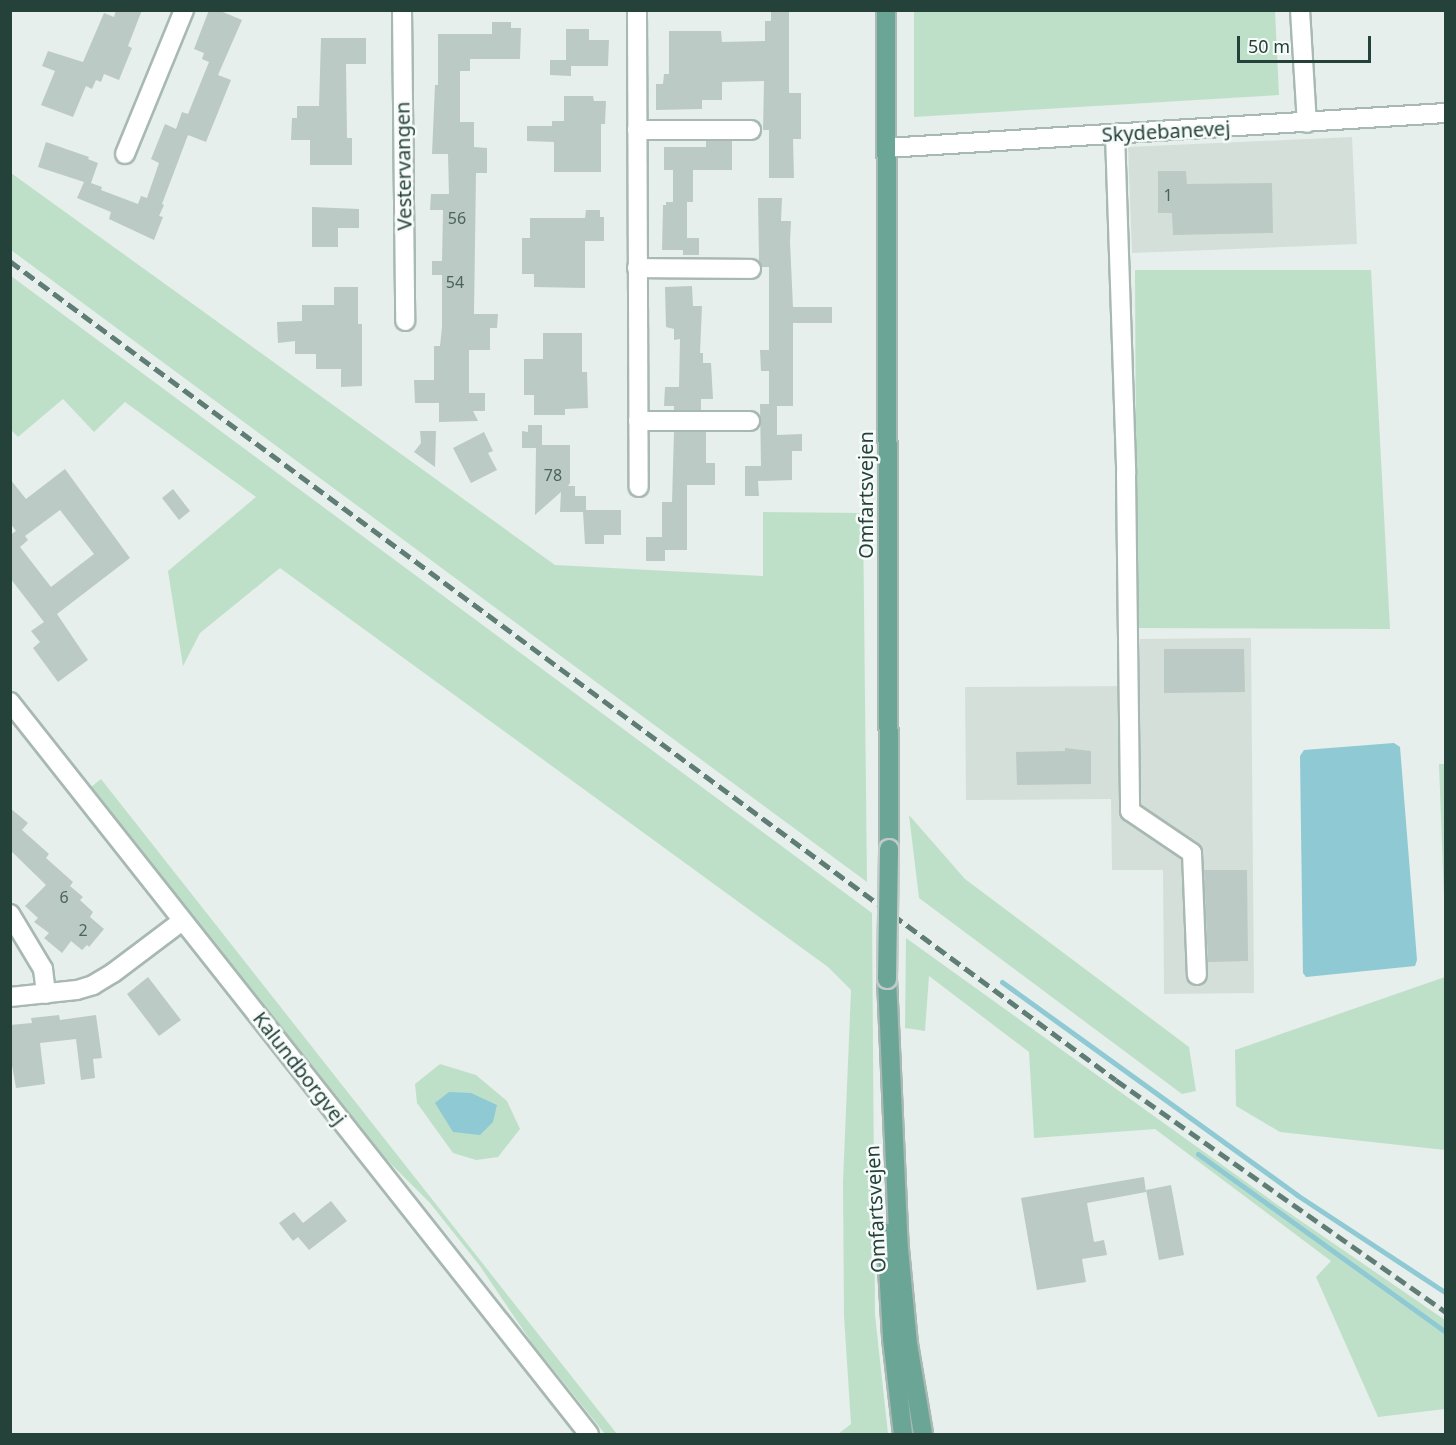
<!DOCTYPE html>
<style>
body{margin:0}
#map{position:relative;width:1456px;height:1445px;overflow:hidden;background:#e6efeb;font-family:"Noto Sans",sans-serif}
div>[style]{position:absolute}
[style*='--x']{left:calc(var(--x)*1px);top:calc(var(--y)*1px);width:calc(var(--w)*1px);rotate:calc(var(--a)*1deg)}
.built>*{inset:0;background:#d4dfda}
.green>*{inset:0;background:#bfe0c8}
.water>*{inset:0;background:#8ec9d4}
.stream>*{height:5px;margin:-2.5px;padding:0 2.5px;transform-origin:2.5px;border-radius:2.5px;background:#8ec9d4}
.building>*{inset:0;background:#bbcac4}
.roads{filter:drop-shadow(2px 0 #a8b8b2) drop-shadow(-2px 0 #a8b8b2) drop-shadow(0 2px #a8b8b2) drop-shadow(0 -2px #a8b8b2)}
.minor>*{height:18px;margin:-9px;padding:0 9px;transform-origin:9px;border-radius:9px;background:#fff}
.major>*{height:18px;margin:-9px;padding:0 9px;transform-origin:9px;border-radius:9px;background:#6aa596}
.rail>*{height:4.5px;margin-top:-2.25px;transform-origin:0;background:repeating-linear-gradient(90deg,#5f7d75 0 12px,transparent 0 18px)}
.bridges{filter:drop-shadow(2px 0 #c2cac8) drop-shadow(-2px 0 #c2cac8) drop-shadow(0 2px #c2cac8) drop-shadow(0 -2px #c2cac8)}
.major-bridge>*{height:18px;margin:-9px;padding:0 9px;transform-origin:9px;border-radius:9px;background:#6aa596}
span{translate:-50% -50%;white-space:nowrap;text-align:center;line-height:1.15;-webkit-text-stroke:5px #f7fbf9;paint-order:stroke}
.number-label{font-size:16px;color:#4a645c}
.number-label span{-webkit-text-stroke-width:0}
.street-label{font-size:20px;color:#24423a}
.frame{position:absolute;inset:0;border:12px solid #24423a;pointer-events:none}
.scale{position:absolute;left:1237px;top:36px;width:134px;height:27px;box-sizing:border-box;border:3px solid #24423a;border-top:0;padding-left:8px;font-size:18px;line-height:21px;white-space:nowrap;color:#24423a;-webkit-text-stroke:4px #f7fbf9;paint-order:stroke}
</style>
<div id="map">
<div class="built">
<i style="clip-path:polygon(1352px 137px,1357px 244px,1132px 253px,1128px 147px)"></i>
<i style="clip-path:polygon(1251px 638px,1254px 993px,1164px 994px,1163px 870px,1112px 870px,1111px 799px,966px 800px,965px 687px,1140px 686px,1140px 639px)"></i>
</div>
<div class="green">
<i style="clip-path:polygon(914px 11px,1275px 11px,1279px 95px,914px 117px)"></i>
<i style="clip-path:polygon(11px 173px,555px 565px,763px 576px,763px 512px,863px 513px,867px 882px,11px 250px)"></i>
<i style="clip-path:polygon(1135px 270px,1371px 270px,1390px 629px,1137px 628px)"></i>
<i style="clip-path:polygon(11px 276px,872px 913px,875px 1315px,888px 1434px,838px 1434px,851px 1424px,844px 1316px,843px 1182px,851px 990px,828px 967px,280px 568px,200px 633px,183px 666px,168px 571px,256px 497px,125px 402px,94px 432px,63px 399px,18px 437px,10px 429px)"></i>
<i style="clip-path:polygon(1439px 764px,1445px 764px,1445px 924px)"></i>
<i style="clip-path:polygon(101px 779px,617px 1434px,605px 1434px,532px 1343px,480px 1266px,430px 1203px,385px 1158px,91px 787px)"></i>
<i style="clip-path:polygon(909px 815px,965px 879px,1189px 1047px,1196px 1091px,1182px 1094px,919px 898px)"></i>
<i style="clip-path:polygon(906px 938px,1282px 1208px,1445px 1320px,1445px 1409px,1378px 1417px,1316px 1277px,1331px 1261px,1155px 1129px,1034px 1138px,1029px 1052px,929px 976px,925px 1031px,905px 1028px)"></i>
<i style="clip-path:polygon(1445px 977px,1445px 1150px,1280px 1132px,1236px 1106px,1235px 1050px)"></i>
<i style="clip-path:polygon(440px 1064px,476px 1075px,507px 1101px,520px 1129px,498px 1157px,476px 1160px,453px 1153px,417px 1103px,415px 1084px)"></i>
</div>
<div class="water">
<i style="clip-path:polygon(1394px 743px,1400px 747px,1417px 960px,1415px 966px,1306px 977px,1303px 973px,1300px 756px,1304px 750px)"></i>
<i style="clip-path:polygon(449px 1092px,471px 1093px,497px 1105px,493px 1122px,480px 1135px,453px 1132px,435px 1103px)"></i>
</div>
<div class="stream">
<i style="--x:1002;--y:982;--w:364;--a:35.8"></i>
<i style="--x:1297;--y:1195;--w:178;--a:33.3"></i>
<i style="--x:1198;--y:1154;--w:305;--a:35.7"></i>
</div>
<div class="building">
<i style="clip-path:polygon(116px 10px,142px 10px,128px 46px,132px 48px,119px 80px,104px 74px,101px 82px,96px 80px,92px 89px,86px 86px,73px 117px,41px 105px,55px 71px,42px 66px,48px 51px,83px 62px,104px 13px,114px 17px)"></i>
<i style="clip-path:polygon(209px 10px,218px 10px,242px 20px,218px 75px,231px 80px,206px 142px,188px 135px,162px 204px,164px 205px,159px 216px,163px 217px,154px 240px,109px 219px,111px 212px,77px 198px,84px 182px,38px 167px,46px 142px,89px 157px,88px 159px,98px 163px,91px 183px,102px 187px,101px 190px,138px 204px,141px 196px,147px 198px,159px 163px,151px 159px,165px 124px,176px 129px,182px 112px,188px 114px,209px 62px,202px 59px,204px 53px,194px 49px)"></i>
<i style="clip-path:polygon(771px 10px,789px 10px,789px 93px,801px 93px,801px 139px,793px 139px,794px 178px,769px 178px,769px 130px,763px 130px,764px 81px,722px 82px,722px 100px,702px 100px,702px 109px,656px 110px,656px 84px,663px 84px,664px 74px,669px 74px,669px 31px,721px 31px,722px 42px,765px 41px,765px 21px,771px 21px)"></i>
<i style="clip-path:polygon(492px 22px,511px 22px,511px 28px,521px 28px,520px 59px,470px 59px,470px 71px,460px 71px,460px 122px,474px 122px,474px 147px,487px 148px,487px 173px,476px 173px,474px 314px,498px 314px,497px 328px,490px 328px,490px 350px,469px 350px,469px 393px,485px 393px,485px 411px,473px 411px,478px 421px,439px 422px,439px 403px,415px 403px,414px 380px,434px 380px,434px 346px,440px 346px,442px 327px,442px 275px,432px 275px,432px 261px,442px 261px,443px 210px,430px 210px,431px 194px,449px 194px,448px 154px,432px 154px,435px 85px,438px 85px,438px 34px,492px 34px)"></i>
<i style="clip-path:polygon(566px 29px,589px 29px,589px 40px,609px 40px,608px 66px,571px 66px,571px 76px,550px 75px,550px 60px,566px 60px)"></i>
<i style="clip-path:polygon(321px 38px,366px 38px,366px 64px,346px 64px,347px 138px,352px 138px,352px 165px,310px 165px,310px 140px,291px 140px,292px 118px,297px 118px,297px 106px,319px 106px)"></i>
<i style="clip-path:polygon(564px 96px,593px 96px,594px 101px,606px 101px,605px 124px,601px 124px,601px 172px,554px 172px,554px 142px,527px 141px,527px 126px,552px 126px,552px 121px,564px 121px)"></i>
<i style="clip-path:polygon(706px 141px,732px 141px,732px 170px,693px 170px,693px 202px,687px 202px,687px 238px,699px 238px,699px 255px,683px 255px,683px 250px,662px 250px,663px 205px,666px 205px,666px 202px,673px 202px,673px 170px,664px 170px,664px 147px,706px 147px)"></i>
<i style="clip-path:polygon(1158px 171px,1186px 171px,1187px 184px,1272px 183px,1273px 233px,1173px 235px,1172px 213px,1158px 213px)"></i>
<i style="clip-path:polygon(758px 198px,782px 198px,781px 221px,791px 221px,790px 242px,793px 307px,832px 307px,832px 323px,793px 323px,793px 406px,777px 406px,777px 435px,802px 434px,802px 451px,792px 451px,792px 480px,758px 481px,759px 496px,745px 496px,745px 466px,761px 466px,760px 404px,769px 404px,769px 371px,761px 371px,760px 350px,769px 350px,769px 267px,762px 267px,759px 262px)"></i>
<i style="clip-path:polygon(312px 207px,359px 209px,359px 228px,338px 228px,338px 247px,312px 247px)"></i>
<i style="clip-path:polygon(586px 210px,600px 210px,600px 217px,604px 217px,604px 241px,585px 241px,585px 288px,534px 287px,534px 274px,522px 274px,522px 238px,530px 238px,530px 218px,585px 218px)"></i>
<i style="clip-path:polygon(692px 286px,693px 306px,702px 306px,700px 353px,703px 353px,703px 363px,711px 363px,713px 399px,701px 399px,701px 410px,674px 410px,674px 406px,664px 406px,665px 387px,679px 387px,680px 339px,674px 340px,674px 329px,666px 327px,665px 287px)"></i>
<i style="clip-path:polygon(334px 287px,358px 287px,358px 324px,362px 324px,362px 386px,341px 387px,341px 369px,316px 369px,316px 354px,295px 354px,295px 341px,278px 343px,277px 322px,302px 321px,302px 305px,334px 305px)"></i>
<i style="clip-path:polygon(543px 333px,582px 333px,582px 372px,587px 372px,588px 408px,565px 409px,565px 415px,534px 415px,534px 395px,524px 395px,524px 359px,543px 359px)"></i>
<i style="clip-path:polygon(528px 425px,542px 425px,542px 445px,570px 445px,570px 483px,568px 486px,575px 486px,575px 496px,586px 496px,586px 510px,621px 510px,621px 535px,604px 535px,604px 544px,585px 544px,583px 512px,560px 512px,561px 492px,535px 515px,536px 448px,522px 448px,522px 431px,528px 432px)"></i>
<i style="clip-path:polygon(420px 431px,436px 431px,435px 467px,414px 452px,421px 443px)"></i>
<i style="clip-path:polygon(484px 432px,493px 451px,488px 453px,497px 470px,471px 483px,453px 448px)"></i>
<i style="clip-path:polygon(674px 432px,706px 432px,706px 463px,715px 463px,715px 485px,687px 485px,687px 550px,665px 550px,665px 561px,646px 561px,646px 537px,662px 537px,662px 502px,672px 502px)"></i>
<i style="clip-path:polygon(evenodd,65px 469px,130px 558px,57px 614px,88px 660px,58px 682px,33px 648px,40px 642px,31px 631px,44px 622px,10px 578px,10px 535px,16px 531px,10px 523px,10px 479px,26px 499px,65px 469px,60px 510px,94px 554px,51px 587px,20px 547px,28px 540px,25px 536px,60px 510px)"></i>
<i style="clip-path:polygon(173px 489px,190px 511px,179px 520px,162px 498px)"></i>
<i style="clip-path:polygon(1164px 649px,1244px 649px,1245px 692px,1164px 693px)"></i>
<i style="clip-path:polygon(1065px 748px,1091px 751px,1091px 784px,1017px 785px,1016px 752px,1065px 751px)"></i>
<i style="clip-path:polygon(10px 808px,28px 823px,22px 830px,49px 854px,46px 858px,73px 882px,70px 886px,83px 897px,80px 900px,93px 912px,90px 917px,104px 929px,89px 947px,87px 945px,82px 950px,71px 941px,62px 953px,44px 938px,49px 933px,34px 922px,38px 918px,25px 906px,46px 885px,10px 850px)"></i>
<i style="clip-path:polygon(1204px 870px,1247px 870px,1248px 961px,1208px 962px)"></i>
<i style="clip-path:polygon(148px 977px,181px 1020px,159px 1036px,127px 994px)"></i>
<i style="clip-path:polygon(59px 1015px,60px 1020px,96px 1015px,102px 1058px,93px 1059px,95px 1078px,81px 1080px,76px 1039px,40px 1043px,45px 1084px,16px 1088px,10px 1054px,10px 1025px,32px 1023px,31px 1018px)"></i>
<i style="clip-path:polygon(1144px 1177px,1146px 1192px,1087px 1203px,1094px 1242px,1104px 1240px,1107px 1255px,1082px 1259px,1086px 1282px,1037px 1290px,1021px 1198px)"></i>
<i style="clip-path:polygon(1171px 1185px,1184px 1255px,1159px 1260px,1146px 1190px)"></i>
<i style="clip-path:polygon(331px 1201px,347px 1221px,309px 1250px,298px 1237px,293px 1241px,279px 1223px,294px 1212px,303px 1223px)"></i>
</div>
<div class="roads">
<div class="minor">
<i style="--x:402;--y:10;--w:311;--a:89.4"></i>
<i style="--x:637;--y:10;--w:477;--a:89.8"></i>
<i style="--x:1300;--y:10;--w:113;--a:86.5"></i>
<i style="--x:637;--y:130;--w:114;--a:0"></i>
<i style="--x:1115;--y:134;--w:340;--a:88.1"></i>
<i style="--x:1126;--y:474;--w:337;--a:89.3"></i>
<i style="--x:1130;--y:811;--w:75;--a:34.1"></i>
<i style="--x:1192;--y:853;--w:122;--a:87.7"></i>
<i style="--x:886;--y:148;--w:561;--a:-3.58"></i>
<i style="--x:125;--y:154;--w:156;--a:-67.7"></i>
<i style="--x:637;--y:268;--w:114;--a:0.5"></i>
<i style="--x:638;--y:421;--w:112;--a:0"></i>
<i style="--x:10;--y:702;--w:933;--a:51.66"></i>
<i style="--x:10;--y:914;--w:64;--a:59"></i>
<i style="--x:43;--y:969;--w:25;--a:83"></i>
<i style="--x:10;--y:997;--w:67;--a:-6"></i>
<i style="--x:77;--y:990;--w:17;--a:-17"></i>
<i style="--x:93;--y:985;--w:23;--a:-31"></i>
<i style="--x:113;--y:973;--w:86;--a:-37"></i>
</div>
<div class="major">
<i style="--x:886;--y:10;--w:839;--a:89.8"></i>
<i style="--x:887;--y:979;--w:270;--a:87.5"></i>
<i style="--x:899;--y:1249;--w:95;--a:84.6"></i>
<i style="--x:908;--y:1344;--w:91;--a:80.5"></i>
<i style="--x:886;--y:1233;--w:105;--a:86.7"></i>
<i style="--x:892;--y:1338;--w:97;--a:83.5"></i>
</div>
</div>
<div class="rail">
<i style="--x:10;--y:261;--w:1376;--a:36.52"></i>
<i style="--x:1116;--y:1080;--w:403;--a:35.1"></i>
</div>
<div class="bridges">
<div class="major-bridge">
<i style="--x:887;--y:979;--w:130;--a:-89.1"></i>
</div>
</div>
<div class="number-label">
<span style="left:1168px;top:195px">1</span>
<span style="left:457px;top:218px">56</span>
<span style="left:455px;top:282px">54</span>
<span style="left:553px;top:475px">78</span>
<span style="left:64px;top:897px">6</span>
<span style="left:83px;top:930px">2</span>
</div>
<div class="street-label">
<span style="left:1166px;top:131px;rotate:-3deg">Skydebanevej</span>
<span style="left:403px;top:166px;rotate:-91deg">Vestervangen</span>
<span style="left:865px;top:495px;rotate:-90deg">Omfartsvejen</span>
<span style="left:300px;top:1068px;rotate:52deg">Kalundborgvej</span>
<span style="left:875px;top:1209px;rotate:-93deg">Omfartsvejen</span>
</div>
<div class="frame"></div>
<div class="scale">50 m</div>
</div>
